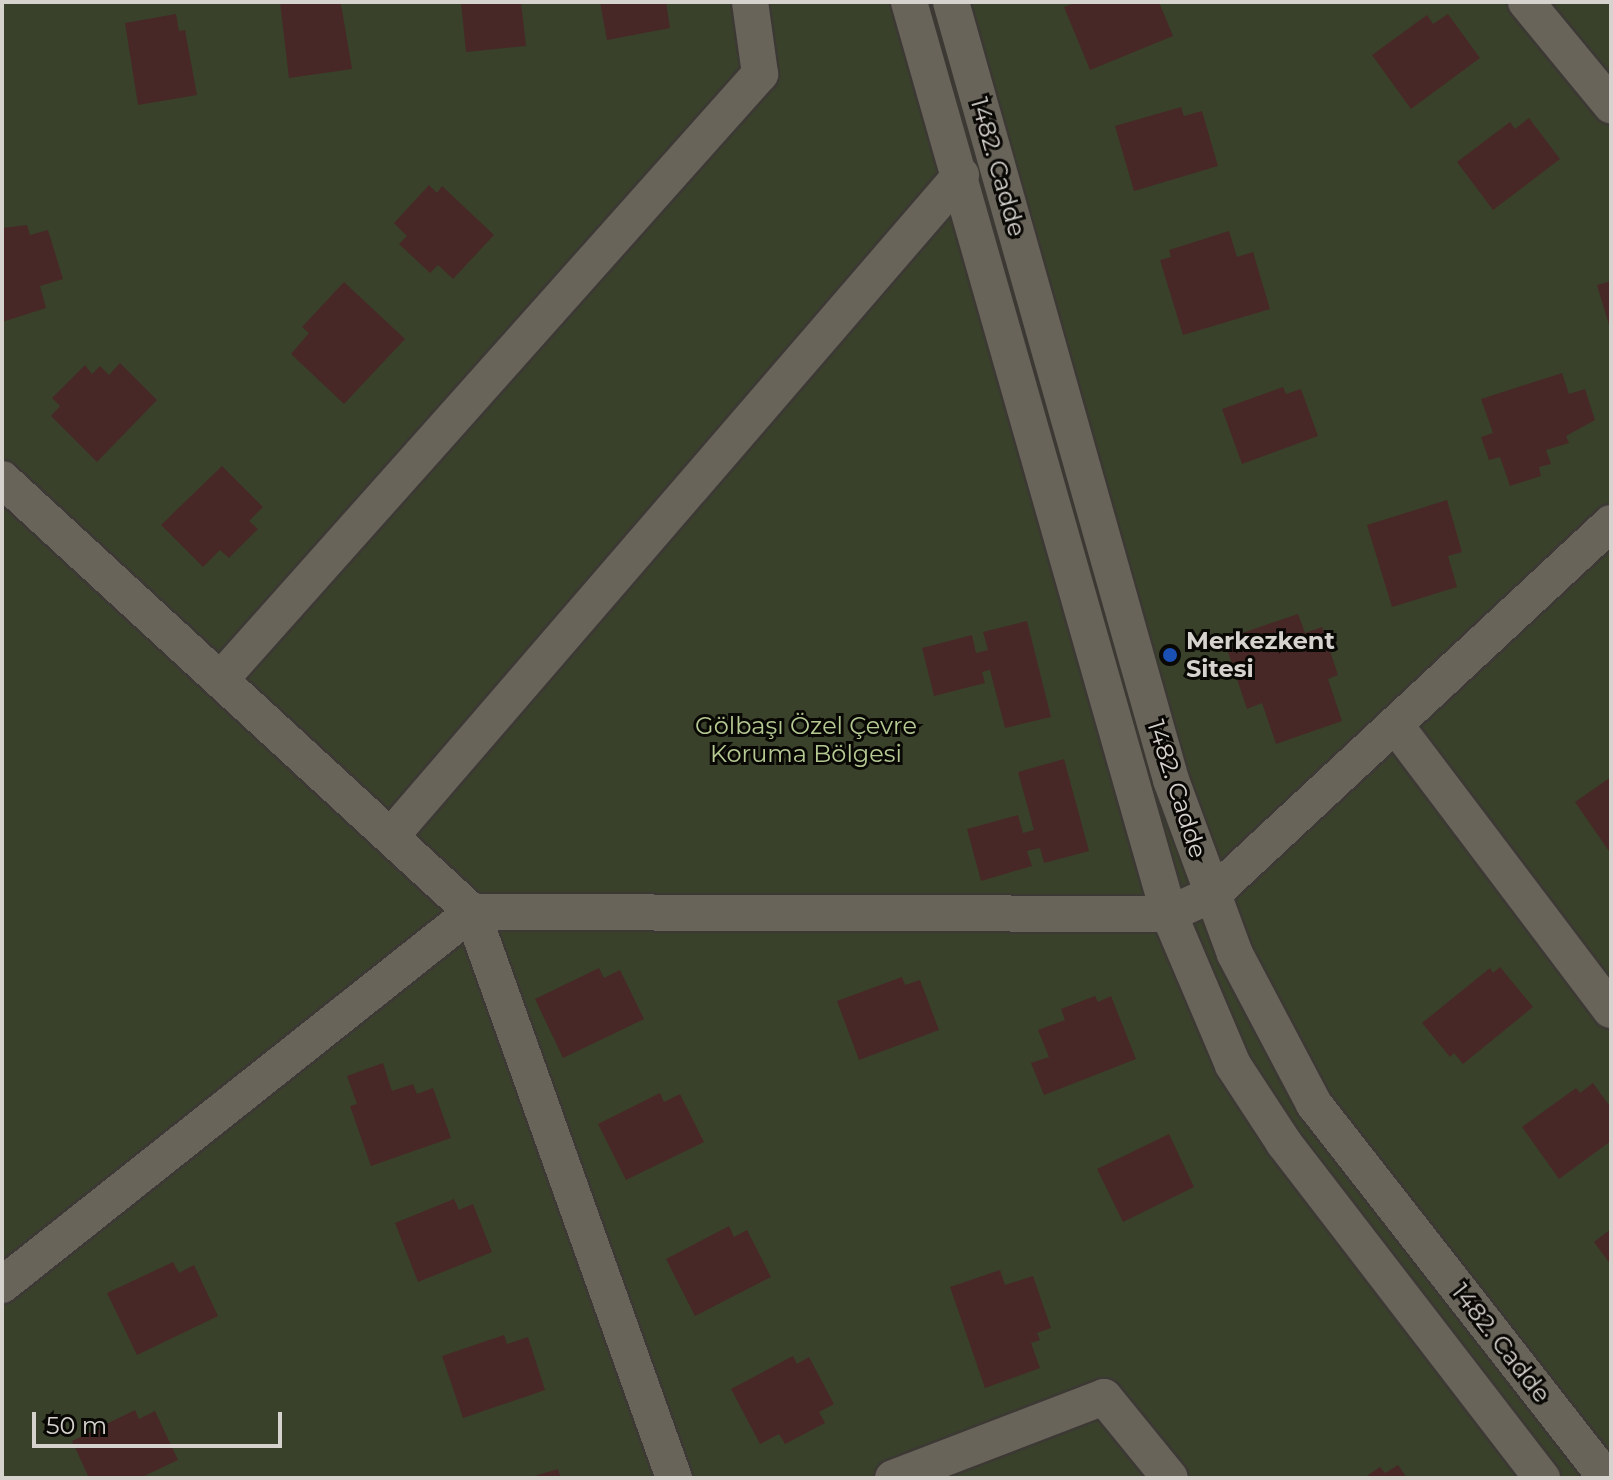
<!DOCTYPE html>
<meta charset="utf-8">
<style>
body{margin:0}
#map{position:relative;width:1613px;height:1480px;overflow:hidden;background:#211d15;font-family:Montserrat,sans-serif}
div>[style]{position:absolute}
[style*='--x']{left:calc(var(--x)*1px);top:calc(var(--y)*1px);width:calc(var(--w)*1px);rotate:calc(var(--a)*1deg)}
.green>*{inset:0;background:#39412a}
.building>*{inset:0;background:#472826}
.roads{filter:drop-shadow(2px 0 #3c3934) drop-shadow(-2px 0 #3c3934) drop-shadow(0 2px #3c3934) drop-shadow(0 -2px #3c3934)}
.minor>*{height:36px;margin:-18px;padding:0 18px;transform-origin:18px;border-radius:18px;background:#69645a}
.dots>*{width:22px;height:22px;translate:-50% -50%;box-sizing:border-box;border:4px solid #090805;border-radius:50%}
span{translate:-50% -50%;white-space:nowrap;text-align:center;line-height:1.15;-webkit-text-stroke:6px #090805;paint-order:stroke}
.street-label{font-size:24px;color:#d6d3ce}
.poi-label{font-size:24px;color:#d6d3ce;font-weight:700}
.left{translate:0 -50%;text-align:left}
.park-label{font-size:24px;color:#b5c992}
.frame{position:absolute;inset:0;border:4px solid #d6d3ce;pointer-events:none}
.scale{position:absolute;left:32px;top:1412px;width:250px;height:36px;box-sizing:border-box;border:4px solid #d6d3ce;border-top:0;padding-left:10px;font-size:24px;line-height:28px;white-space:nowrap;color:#d6d3ce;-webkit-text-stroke:6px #090805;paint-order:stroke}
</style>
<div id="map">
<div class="green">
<i style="clip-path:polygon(2px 2px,1611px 2px,1611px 1478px,2px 1478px)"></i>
</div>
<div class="building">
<i style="clip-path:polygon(280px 2px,341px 4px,352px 69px,289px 78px)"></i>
<i style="clip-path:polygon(461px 2px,521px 2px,526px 46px,466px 52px)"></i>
<i style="clip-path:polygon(600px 2px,666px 2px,670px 28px,607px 40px)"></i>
<i style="clip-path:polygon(1077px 2px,1159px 2px,1173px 36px,1090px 70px,1064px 7px)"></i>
<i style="clip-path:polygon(176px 14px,179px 31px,185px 30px,197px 95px,138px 105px,125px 23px)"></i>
<i style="clip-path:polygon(1448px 14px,1480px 58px,1411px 109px,1372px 55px,1427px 15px,1433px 24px)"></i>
<i style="clip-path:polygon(1181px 107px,1184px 116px,1202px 111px,1218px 166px,1134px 191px,1115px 126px)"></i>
<i style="clip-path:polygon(1529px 118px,1560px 159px,1493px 210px,1457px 162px,1510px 122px,1515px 129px)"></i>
<i style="clip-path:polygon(429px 185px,437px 193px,442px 186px,494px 235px,453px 279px,438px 265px,430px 273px,399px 244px,407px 236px,394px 223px)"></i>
<i style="clip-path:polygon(27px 225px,30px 235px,48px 230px,63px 279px,40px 286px,46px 308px,2px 322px,2px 228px)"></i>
<i style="clip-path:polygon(1229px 231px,1237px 257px,1253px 252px,1270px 309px,1183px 335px,1160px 260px,1171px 257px,1169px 250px)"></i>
<i style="clip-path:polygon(1611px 281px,1611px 328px,1610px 328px,1597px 285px)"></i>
<i style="clip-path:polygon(344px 282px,405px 339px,344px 404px,291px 354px,309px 333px,302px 327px)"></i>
<i style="clip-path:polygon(120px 363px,157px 400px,97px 462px,51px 416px,60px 406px,52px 398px,85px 365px,92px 374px,100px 366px,109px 375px)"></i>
<i style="clip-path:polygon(1562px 373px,1569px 394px,1585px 389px,1595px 420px,1566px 436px,1569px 443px,1546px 450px,1551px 464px,1539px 467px,1541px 476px,1510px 486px,1500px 457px,1489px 460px,1481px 437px,1493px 433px,1481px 399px)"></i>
<i style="clip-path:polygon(1283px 387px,1286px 394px,1301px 389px,1318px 436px,1242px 464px,1222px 409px)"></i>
<i style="clip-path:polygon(222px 466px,263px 507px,249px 521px,258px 529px,229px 558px,220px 550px,203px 567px,161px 525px)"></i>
<i style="clip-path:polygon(1447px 500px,1462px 552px,1448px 556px,1457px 587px,1392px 607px,1367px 525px)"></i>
<i style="clip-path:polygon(1298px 614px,1305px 633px,1322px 627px,1338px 675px,1328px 679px,1342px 721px,1276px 744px,1262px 703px,1247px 709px,1227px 649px,1242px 643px,1239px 634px)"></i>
<i style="clip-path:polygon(1027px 621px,1051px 717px,1005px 728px,990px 670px,982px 672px,985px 683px,934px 696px,922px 648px,972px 635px,976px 653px,988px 650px,983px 632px)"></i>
<i style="clip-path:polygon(1064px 759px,1089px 851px,1044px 863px,1040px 848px,1027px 851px,1032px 866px,981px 881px,967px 829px,1018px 815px,1023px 833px,1034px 830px,1018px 772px)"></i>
<i style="clip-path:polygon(1611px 777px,1611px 854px,1575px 802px)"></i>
<i style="clip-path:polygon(1500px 967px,1533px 1007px,1463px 1064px,1454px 1053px,1450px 1057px,1422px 1023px,1490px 968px,1493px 973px)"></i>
<i style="clip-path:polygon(599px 968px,604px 978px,620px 970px,644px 1019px,563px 1058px,535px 999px)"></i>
<i style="clip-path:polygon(902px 977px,905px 985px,920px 980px,939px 1030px,859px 1060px,837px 1001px)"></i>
<i style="clip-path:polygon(1095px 996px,1098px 1002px,1111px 996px,1136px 1059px,1044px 1095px,1031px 1063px,1049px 1057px,1038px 1030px,1065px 1020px,1061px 1009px)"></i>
<i style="clip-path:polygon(383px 1063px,392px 1091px,413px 1084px,417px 1094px,433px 1088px,451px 1138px,371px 1166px,350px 1106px,357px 1104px,347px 1076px)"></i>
<i style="clip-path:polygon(1593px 1083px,1611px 1108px,1611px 1141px,1559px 1179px,1522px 1127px,1576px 1088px,1580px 1093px)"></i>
<i style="clip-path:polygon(660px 1093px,664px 1102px,680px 1094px,704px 1142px,626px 1180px,598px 1124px)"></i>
<i style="clip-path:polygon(1169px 1134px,1194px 1187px,1123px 1222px,1097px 1169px)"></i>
<i style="clip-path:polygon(454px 1199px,459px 1210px,473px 1204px,492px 1252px,418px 1282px,395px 1223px)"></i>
<i style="clip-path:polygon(729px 1226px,734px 1237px,747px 1230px,771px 1277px,695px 1316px,666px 1259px)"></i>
<i style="clip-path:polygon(1611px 1229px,1611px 1265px,1594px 1242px)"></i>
<i style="clip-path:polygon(173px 1262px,179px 1273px,194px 1265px,218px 1316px,137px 1355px,107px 1293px)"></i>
<i style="clip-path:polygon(1000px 1270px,1005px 1285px,1033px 1276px,1051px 1328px,1037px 1333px,1040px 1340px,1031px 1343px,1040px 1368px,985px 1388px,950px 1287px)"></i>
<i style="clip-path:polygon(504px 1335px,507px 1344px,528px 1337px,545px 1390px,463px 1418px,442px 1356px)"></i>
<i style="clip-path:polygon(793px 1356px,797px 1364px,809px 1357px,834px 1404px,819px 1412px,825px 1423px,785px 1444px,779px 1434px,760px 1444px,731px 1389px)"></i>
<i style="clip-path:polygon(135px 1410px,139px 1419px,155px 1411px,178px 1460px,140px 1478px,89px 1478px,72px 1441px)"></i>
<i style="clip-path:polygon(1398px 1465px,1407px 1478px,1364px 1478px,1380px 1467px,1385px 1473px)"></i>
<i style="clip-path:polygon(558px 1469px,561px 1478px,531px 1478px,531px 1477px)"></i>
</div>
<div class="roads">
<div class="minor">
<i style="--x:909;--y:2;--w:948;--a:74.09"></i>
<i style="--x:1169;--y:914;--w:164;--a:67"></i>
<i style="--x:1233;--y:1065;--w:93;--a:56.8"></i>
<i style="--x:1284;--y:1143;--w:423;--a:52.4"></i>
<i style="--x:951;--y:2;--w:809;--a:74.21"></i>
<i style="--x:1171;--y:780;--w:185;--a:69.8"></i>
<i style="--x:1235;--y:954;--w:170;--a:62.2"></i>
<i style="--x:1314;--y:1104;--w:474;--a:52"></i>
<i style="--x:1526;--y:2;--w:134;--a:50.5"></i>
<i style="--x:2;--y:479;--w:639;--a:42.65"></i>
<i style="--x:472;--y:912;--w:601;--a:70.36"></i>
<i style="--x:220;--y:680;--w:812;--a:-48.3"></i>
<i style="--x:760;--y:74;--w:73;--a:-97.9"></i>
<i style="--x:1396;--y:726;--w:356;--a:52.9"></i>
<i style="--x:391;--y:836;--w:873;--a:-49.23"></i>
<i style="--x:2;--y:1285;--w:600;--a:-38.44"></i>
<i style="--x:472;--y:912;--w:697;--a:0.16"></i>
<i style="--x:1169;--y:914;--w:48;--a:-24.4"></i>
<i style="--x:1213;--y:894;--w:544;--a:-42.99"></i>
<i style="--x:893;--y:1478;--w:226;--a:-21"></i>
<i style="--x:1104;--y:1397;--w:104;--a:50.8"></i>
</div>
</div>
<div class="dots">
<i style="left:1170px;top:655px;background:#1a4fb4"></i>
</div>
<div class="street-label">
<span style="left:998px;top:167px;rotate:74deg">1482. Cadde</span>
<span style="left:1177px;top:789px;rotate:72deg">1482. Cadde</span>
<span style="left:1501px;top:1343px;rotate:52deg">1482. Cadde</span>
</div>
<div class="poi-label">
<span class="left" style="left:1186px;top:655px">Merkezkent<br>Sitesi</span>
</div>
<div class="park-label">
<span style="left:806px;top:740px">Gölbaşı Özel Çevre<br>Koruma Bölgesi</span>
</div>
<div class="frame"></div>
<div class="scale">50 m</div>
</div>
